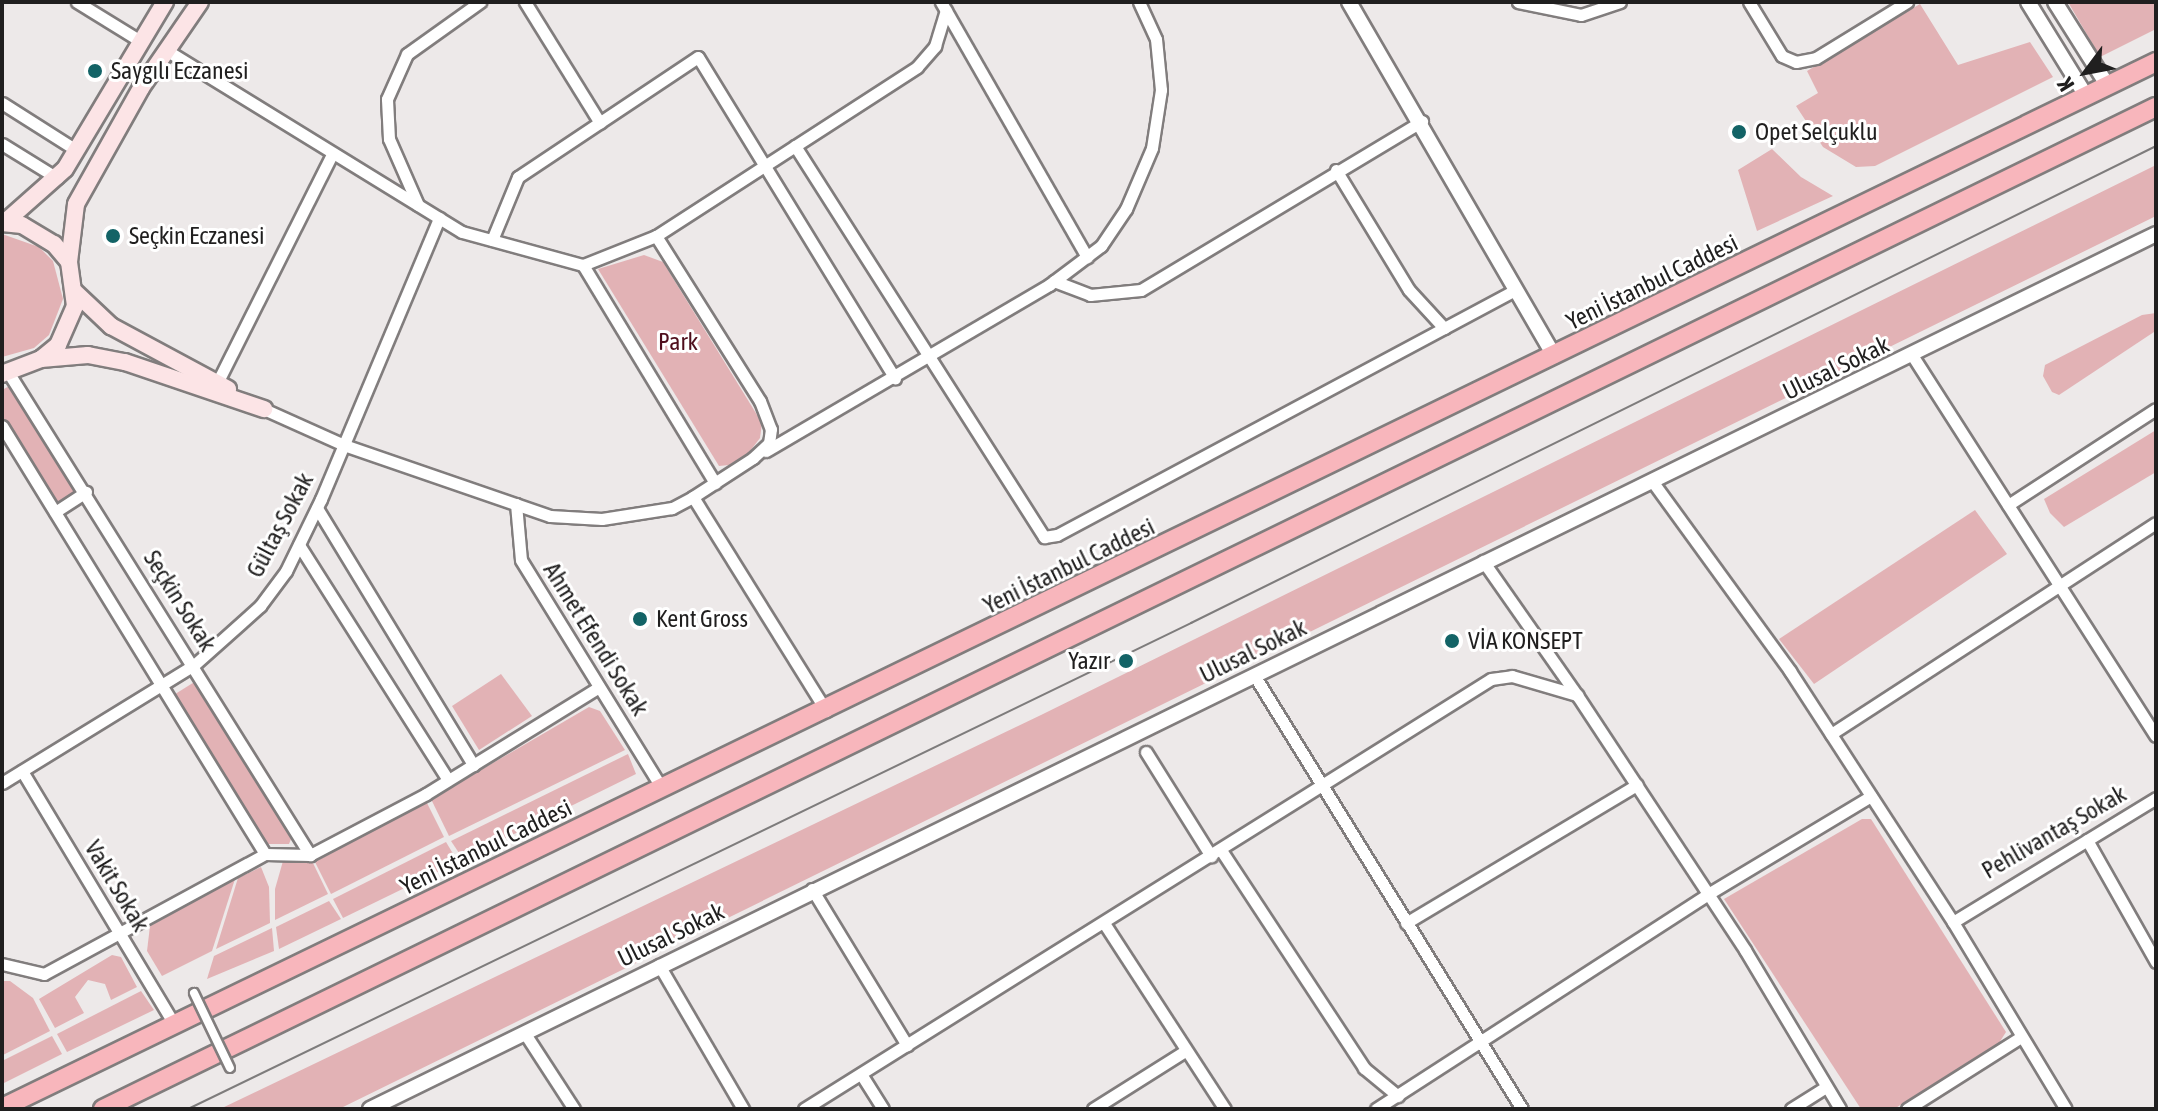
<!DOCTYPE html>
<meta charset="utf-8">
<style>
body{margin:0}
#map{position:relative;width:2158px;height:1111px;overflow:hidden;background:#ede9e9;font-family:"Asap Condensed",sans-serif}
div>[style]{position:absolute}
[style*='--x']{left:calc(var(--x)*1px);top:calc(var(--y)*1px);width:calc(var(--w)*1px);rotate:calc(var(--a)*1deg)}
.green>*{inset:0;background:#e2b2b5}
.roads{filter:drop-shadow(2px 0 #817d7d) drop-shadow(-2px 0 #817d7d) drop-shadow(0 2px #817d7d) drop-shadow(0 -2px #817d7d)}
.minor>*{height:11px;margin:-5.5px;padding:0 5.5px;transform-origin:5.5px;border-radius:5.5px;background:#fff}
.tertiary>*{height:14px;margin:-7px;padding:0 7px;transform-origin:7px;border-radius:7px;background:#fff}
.secondary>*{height:16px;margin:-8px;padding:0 8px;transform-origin:8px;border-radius:8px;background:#fce4e6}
.trunk>*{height:18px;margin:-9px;padding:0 9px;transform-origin:9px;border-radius:9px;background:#f8b6bc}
.tram>*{height:2px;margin:-1px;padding:0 1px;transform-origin:1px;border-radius:1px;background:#7e7c7c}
.bridges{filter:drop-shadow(2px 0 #817d7d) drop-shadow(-2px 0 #817d7d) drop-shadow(0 2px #817d7d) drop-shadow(0 -2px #817d7d)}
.pedestrian-bridge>*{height:8px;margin:-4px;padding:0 4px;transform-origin:4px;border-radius:4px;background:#fff}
.dots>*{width:22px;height:22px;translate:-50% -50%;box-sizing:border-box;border:4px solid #fff;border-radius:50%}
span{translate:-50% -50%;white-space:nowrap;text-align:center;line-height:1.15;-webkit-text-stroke:6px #fff;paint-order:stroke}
.poi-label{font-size:24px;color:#201f1f}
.left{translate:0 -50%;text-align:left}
.right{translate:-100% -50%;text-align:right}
.street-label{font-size:24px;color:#201f1f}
.park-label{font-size:24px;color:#4f0e1c}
.frame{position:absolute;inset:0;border:4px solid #201f1f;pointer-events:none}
.north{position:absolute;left:2046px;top:32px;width:80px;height:80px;-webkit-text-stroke:6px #fff;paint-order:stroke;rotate:238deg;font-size:22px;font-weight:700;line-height:32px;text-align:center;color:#201f1f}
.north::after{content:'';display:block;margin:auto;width:28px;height:36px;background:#201f1f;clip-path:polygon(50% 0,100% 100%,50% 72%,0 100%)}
</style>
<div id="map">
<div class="green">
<i style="clip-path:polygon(2068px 2px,2156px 2px,2156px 29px,2100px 57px)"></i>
<i style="clip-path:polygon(1920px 4px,1958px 65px,2030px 42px,2053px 77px,1875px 166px,1856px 167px,1823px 147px,1796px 106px,1818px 93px,1807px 71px)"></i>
<i style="clip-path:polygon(1772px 149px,1801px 177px,1833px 196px,1757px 231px,1738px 170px)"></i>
<i style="clip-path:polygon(2156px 165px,2156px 216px,339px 1109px,220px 1109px,1041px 715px)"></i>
<i style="clip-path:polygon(2px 234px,39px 247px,53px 261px,63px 299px,49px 335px,34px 348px,2px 357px)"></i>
<i style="clip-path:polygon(644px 255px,663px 262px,762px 423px,760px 438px,747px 455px,729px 465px,719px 466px,598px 269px)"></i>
<i style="clip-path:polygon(2156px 313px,2154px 332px,2059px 395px,2052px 392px,2043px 376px,2045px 365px,2142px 315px)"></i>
<i style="clip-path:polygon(13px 384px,78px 490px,55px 505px,2px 422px,2px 390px)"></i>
<i style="clip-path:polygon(2156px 430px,2156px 472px,2064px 527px,2050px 513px,2044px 499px)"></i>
<i style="clip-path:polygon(1975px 510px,2007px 554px,1814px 684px,1779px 639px)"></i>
<i style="clip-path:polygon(501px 674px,532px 716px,479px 750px,452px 706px)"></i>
<i style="clip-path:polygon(196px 681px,291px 839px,289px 844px,264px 844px,172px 696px)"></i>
<i style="clip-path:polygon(589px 707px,600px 711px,625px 750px,449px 836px,431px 799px)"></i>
<i style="clip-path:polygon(628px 754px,636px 774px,463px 859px,451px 841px)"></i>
<i style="clip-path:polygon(426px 801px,444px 837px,331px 894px,315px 862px)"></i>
<i style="clip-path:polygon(1862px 819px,1871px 819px,2006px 1032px,1999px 1043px,1894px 1109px,1861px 1109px,1724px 899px)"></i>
<i style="clip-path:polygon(446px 842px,458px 862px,343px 918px,333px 899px)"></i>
<i style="clip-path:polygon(283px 861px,313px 863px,328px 894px,275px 920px,275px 889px)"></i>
<i style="clip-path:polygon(261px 867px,269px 887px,270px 923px,216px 949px,238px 878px)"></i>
<i style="clip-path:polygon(235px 879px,212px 951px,162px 976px,147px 951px,150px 926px)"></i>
<i style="clip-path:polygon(329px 901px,341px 919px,279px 949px,276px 927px)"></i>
<i style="clip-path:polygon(272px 928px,274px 951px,207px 979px,214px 956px)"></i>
<i style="clip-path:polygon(112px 955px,121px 957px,137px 987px,111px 1000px,105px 984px,88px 980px,75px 997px,84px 1013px,55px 1028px,39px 999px)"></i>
<i style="clip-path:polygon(2px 981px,10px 981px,33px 998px,50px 1031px,3px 1055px)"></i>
<i style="clip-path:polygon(141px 991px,154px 1010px,67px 1052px,57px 1034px)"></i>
<i style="clip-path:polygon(52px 1036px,62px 1054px,2px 1084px,2px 1061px)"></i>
</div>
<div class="roads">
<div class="minor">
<i style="--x:77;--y:2;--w:76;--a:31.6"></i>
<i style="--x:525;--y:2;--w:142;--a:58.2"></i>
<i style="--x:941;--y:2;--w:294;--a:60.2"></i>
<i style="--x:1518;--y:2;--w:64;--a:11.7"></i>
<i style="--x:1581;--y:15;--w:41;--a:-18.4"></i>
<i style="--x:1749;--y:2;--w:63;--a:58.6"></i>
<i style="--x:1782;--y:56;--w:15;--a:23"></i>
<i style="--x:1796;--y:62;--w:20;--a:-11"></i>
<i style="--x:1816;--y:58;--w:107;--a:-31.6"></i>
<i style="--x:166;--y:50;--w:347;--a:31.6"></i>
<i style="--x:462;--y:232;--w:125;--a:15.3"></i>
<i style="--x:583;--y:265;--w:79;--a:-21.7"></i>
<i style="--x:656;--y:236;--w:195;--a:57.8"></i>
<i style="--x:760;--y:401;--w:30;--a:69"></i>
<i style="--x:771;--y:429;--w:14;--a:98"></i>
<i style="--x:769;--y:443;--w:22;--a:137"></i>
<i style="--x:753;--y:458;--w:72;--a:147"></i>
<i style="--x:693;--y:497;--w:24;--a:152"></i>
<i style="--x:672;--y:508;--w:71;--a:171.1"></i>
<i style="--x:602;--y:519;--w:52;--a:-176.7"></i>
<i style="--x:550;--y:516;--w:218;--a:-161"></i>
<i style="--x:344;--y:445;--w:88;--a:-155.8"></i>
<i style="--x:2;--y:103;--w:88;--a:32.4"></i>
<i style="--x:2;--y:144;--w:65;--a:31.7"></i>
<i style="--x:795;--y:146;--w:464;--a:57.5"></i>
<i style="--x:1044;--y:537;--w:13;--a:-9"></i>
<i style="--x:1057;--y:535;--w:519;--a:-28.14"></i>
<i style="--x:1336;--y:170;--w:140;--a:58.7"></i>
<i style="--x:1409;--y:290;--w:52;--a:47.4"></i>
<i style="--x:418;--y:205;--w:72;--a:-113.7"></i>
<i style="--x:389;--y:139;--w:40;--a:-92.9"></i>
<i style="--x:387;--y:99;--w:49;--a:-66"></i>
<i style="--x:407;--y:54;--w:90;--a:-35.5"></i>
<i style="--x:656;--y:236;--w:311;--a:-32.9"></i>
<i style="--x:917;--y:67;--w:28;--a:-49"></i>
<i style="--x:935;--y:46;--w:37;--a:-73"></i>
<i style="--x:492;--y:240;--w:68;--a:-67.6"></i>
<i style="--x:518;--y:177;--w:216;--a:-33.7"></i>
<i style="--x:698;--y:57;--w:377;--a:58.5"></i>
<i style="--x:583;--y:265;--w:255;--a:58.8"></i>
<i style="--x:1054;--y:281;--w:39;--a:21"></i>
<i style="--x:1090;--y:295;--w:51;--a:-5.6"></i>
<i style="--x:1141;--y:290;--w:328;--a:-31"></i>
<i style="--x:1912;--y:355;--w:452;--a:57.4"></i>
<i style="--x:8;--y:372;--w:570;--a:57.98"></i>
<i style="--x:217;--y:383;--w:256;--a:-63.3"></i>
<i style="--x:2;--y:426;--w:502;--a:58.43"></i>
<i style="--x:766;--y:451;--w:328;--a:-30.4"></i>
<i style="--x:1049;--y:285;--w:65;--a:-36.9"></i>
<i style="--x:1101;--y:246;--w:45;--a:-56"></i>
<i style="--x:1126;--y:209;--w:66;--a:-66.9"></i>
<i style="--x:1152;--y:148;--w:59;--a:-81.2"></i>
<i style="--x:1161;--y:90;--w:51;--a:-95.6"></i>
<i style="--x:1156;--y:39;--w:41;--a:-114.7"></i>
<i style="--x:1652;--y:481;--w:235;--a:54"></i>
<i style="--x:1790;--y:671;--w:299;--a:57"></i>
<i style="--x:1953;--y:922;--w:238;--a:-31.4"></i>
<i style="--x:693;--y:497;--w:252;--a:58.1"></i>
<i style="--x:516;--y:504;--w:56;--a:84.9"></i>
<i style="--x:521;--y:560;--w:268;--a:58.3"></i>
<i style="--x:2008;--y:505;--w:176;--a:-33"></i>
<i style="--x:317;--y:508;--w:301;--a:58.7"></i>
<i style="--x:55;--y:512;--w:37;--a:-33"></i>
<i style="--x:299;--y:545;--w:278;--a:57.6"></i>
<i style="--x:1483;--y:561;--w:164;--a:55"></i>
<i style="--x:1254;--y:675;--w:510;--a:58.3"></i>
<i style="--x:1831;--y:734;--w:387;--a:-33"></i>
<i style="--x:1146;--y:752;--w:123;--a:58"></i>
<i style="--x:22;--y:771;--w:295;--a:59"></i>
<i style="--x:2;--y:783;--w:225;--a:-31.6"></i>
<i style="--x:194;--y:665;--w:89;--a:-41.8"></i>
<i style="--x:260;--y:606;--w:44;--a:-53.4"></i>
<i style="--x:286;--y:571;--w:80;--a:-64.1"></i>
<i style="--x:321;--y:499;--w:305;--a:-67.2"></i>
<i style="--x:2087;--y:840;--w:140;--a:60.5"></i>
<i style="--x:1221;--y:850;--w:261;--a:56.7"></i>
<i style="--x:1364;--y:1068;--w:44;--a:39.5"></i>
<i style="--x:812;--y:889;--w:183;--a:58.7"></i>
<i style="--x:1953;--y:922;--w:218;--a:58.9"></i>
<i style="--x:1104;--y:923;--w:222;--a:57"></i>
<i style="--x:1406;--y:923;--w:269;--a:-30.9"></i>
<i style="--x:2;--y:964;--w:43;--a:13.4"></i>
<i style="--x:44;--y:974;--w:251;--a:-28.5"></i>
<i style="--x:265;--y:854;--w:45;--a:1.3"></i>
<i style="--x:310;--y:855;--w:131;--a:-27.7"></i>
<i style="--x:426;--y:794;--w:203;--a:-31.7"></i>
<i style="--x:659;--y:965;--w:167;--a:59.7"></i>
<i style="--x:524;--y:1032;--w:92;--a:57"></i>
<i style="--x:861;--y:1074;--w:41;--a:57.8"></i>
<i style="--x:804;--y:1109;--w:810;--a:-32.04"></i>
<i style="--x:1491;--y:679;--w:21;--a:-8"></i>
<i style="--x:1512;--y:676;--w:68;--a:16.3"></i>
<i style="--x:1577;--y:695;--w:305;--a:56.6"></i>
<i style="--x:1745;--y:950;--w:185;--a:59.1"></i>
<i style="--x:1093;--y:1109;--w:109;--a:-32.2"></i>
<i style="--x:1376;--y:1109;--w:396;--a:-32.9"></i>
<i style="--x:1708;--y:894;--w:190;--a:-31"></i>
<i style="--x:1791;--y:1109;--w:41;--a:-32.2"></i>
<i style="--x:1907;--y:1109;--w:135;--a:-32.3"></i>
</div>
<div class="tertiary">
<i style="--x:1349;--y:2;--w:409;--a:59.9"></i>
<i style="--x:2028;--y:2;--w:110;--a:58.3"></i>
<i style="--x:2055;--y:2;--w:99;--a:57.8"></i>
<i style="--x:370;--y:1109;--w:1989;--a:-26.1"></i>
</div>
<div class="secondary">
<i style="--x:2;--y:223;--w:20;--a:6"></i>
<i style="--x:22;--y:225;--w:37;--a:31"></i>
<i style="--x:54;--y:244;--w:23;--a:50"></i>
<i style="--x:69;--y:262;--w:44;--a:82.2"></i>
<i style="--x:75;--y:306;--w:43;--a:113.6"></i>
<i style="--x:58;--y:345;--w:22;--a:141"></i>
<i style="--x:41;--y:359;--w:42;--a:159"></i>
<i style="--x:4;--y:223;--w:81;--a:-41.5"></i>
<i style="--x:65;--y:169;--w:195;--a:-59.1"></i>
<i style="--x:69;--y:262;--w:58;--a:-83.1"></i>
<i style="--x:76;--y:204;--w:133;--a:-60.7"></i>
<i style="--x:141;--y:88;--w:104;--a:-55.5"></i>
<i style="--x:75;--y:292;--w:50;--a:43.4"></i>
<i style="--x:111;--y:326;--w:133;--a:28.3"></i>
<i style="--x:41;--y:359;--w:47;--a:-4.9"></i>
<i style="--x:88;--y:355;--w:38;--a:11"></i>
<i style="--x:125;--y:362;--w:147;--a:18.7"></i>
</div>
<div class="trunk">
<i style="--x:2;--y:1108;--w:2395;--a:-25.9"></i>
<i style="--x:103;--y:1109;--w:2284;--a:-26.02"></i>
</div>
</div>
<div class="tram">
<i style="--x:188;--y:1109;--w:1115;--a:-25.85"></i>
<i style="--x:1191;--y:623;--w:1076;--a:-26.3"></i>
</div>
<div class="bridges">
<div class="pedestrian-bridge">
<i style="--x:194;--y:993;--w:83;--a:64.4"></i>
</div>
</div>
<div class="dots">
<i style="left:95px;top:71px;background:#136366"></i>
<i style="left:1739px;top:132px;background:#136366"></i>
<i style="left:113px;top:236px;background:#136366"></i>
<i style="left:640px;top:619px;background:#136366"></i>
<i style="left:1452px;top:641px;background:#136366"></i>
<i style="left:1126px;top:661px;background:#136366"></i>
</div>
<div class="poi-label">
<span class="left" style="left:111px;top:71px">Saygılı Eczanesi</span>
<span class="left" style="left:1755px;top:132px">Opet Selçuklu</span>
<span class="left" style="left:129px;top:236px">Seçkin Eczanesi</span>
<span class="left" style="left:656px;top:619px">Kent Gross</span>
<span class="left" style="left:1468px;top:641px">VİA KONSEPT</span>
<span class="right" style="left:1110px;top:661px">Yazır</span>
</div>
<div class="street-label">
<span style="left:1652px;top:282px;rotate:-26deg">Yeni İstanbul Caddesi</span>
<span style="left:1836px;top:368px;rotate:-26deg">Ulusal Sokak</span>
<span style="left:280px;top:525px;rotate:-62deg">Gültaş Sokak</span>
<span style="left:1069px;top:566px;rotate:-26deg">Yeni İstanbul Caddesi</span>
<span style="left:180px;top:601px;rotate:58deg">Seçkin Sokak</span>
<span style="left:596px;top:639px;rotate:58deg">Ahmet Efendi Sokak</span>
<span style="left:1253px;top:651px;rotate:-26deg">Ulusal Sokak</span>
<span style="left:2054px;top:832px;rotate:-30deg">Pehlivantaş Sokak</span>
<span style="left:486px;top:847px;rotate:-26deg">Yeni İstanbul Caddesi</span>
<span style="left:117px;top:886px;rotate:59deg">Vakit Sokak</span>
<span style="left:671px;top:935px;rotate:-26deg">Ulusal Sokak</span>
</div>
<div class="park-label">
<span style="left:678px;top:342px">Park</span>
</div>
<div class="frame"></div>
<div class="north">K</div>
</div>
